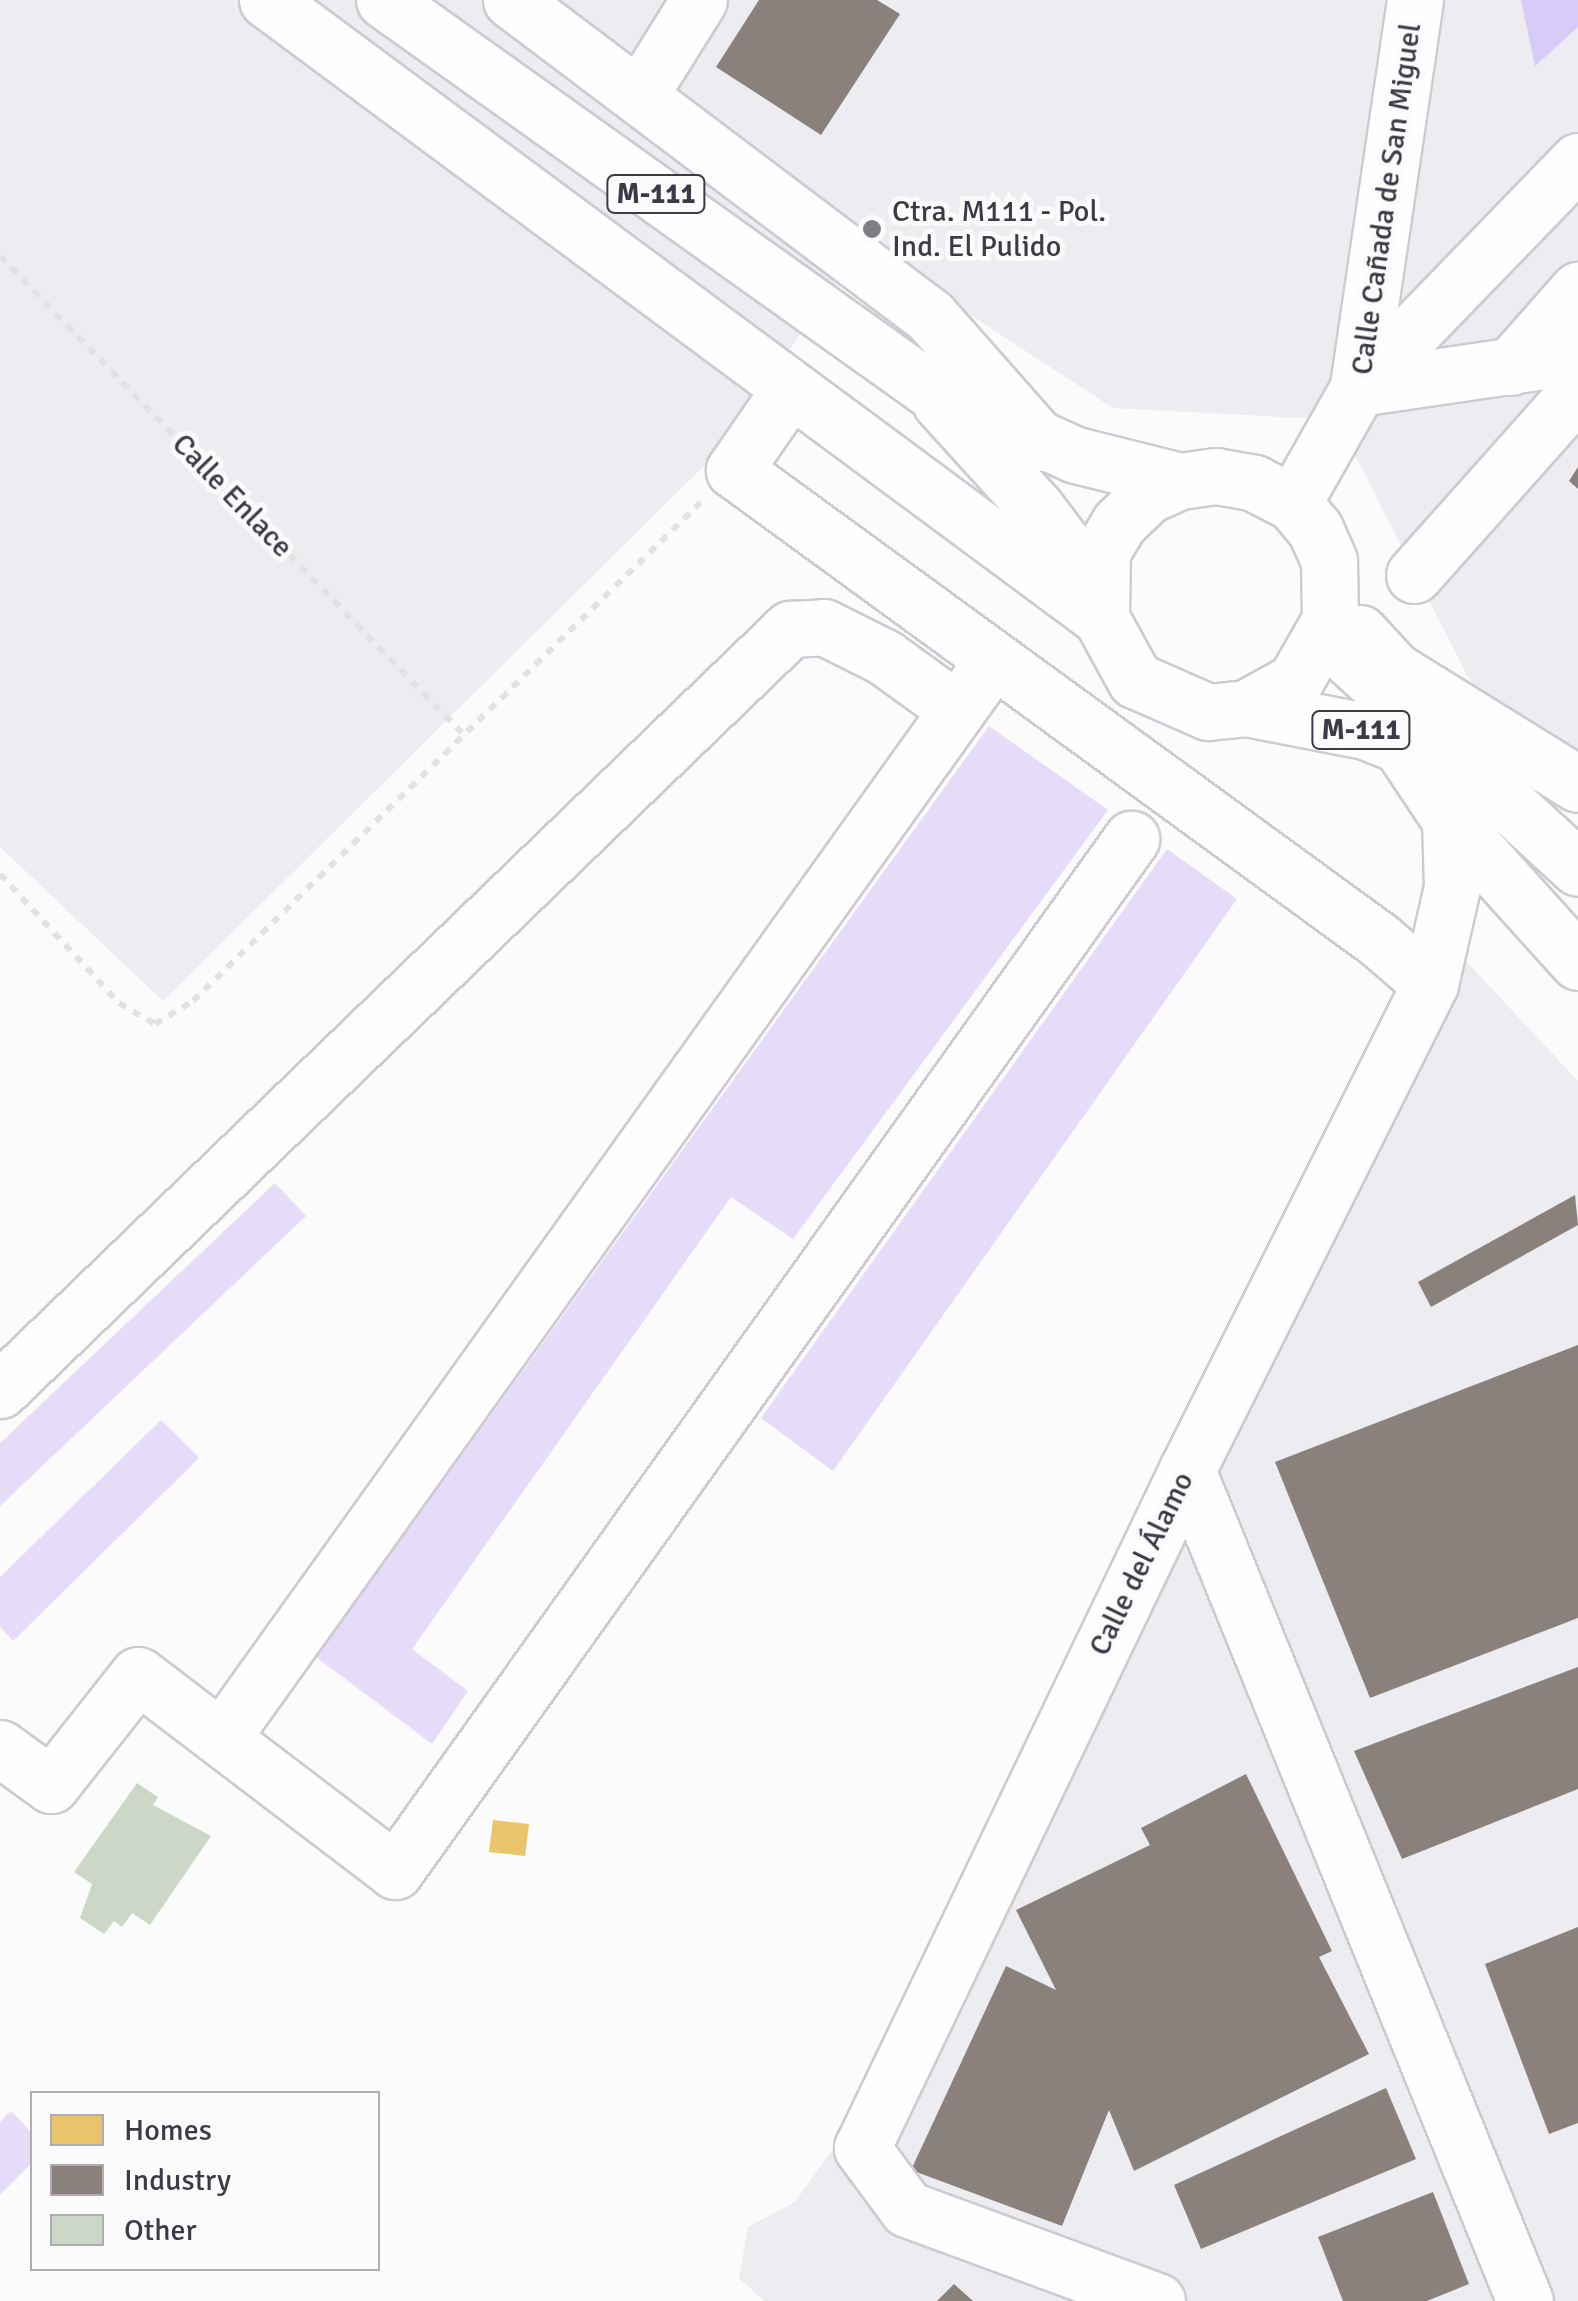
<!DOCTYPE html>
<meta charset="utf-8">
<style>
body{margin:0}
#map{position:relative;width:1578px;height:2301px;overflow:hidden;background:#fbfbfb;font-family:Signika,sans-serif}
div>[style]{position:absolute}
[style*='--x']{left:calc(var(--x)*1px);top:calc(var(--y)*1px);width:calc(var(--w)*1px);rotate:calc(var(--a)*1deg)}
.built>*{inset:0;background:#edecf0}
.green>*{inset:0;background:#e6dcfa}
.forest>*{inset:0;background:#d9cbf7}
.homes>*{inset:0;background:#e9c46a}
.industry>*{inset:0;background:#8a817c}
.building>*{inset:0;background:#cdd7c8}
.path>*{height:6px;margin-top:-3px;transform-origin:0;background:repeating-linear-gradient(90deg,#e2e2e2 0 8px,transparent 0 16px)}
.roads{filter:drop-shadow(2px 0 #cdcbd1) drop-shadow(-2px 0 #cdcbd1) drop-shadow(0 2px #cdcbd1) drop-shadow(0 -2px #cdcbd1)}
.minor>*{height:55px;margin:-27.5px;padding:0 27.5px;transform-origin:27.5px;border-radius:27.5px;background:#fefefe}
.major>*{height:55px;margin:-27.5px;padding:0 27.5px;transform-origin:27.5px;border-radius:27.5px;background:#fefefe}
.dots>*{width:28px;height:28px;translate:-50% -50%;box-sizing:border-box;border:5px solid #fbfbfb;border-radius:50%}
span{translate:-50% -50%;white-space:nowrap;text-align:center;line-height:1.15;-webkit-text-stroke:10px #fbfbfb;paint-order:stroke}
.shield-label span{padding:2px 8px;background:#fbfbfb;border:2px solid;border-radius:8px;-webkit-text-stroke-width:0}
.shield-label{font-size:28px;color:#3d3946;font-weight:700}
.street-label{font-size:30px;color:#3d3946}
.poi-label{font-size:30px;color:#3d3946}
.left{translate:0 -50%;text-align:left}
.legend{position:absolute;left:30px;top:2091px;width:350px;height:180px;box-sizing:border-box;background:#fbfbfb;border:2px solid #afadb3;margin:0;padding:12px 18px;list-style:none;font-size:30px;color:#3d3946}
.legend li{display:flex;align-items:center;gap:20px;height:50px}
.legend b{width:50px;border:2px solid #afadb3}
</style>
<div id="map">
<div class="built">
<i style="clip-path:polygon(0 0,1578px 0,1578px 806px,1498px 736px,1337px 420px,1113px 408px,863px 245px,718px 452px,163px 1001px,0 847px)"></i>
<i style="clip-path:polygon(1435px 928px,1578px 1081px,1578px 2301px,764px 2301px,739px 2278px,748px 2227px,795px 2202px,839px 2140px)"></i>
</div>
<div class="green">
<i style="clip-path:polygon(989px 726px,1108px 810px,793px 1239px,731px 1197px,412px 1649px,468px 1691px,432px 1744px,316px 1657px)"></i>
<i style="clip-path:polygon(1167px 849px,1237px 899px,833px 1471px,761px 1418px)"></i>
<i style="clip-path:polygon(275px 1183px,306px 1216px,0 1506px,0 1443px)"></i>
<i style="clip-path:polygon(161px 1420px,199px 1458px,13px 1641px,0 1627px,0 1577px)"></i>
<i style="clip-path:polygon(11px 2111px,32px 2133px,32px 2163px,0 2195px,0 2122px)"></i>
</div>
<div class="forest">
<i style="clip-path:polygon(1521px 0,1578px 0,1578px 27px,1535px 66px)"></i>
</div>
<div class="homes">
<i style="clip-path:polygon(493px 1820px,529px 1824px,525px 1856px,489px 1852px)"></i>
</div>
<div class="industry">
<i style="clip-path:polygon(759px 0,877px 0,900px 14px,821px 135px,716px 67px)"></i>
<i style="clip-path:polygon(1578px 467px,1578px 489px,1569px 481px)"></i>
<i style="clip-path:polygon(1575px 1195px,1578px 1225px,1431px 1307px,1418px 1282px)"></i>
<i style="clip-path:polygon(1578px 1345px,1578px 1618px,1370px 1698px,1275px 1462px)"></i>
<i style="clip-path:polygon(1578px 1667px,1578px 1789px,1402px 1859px,1354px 1751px)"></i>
<i style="clip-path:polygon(1246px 1774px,1332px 1951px,1319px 1957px,1369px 2054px,1134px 2171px,1109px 2110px,1062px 2226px,911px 2170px,1006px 1966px,1056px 1990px,1016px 1910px,1150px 1845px,1141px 1828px)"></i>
<i style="clip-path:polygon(1578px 1927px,1578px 2123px,1549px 2134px,1485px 1964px)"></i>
<i style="clip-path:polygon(1386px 2088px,1416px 2159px,1201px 2249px,1174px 2185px)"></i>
<i style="clip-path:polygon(1433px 2192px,1469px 2284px,1427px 2301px,1343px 2301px,1318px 2237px)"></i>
<i style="clip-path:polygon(954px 2284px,973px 2301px,937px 2301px)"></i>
</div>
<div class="building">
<i style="clip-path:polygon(137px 1783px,158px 1797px,153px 1805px,211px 1836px,150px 1925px,132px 1913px,122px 1927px,114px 1921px,104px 1934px,80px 1918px,92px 1884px,74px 1872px)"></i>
</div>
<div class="path">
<i style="--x:0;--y:256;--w:667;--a:45.91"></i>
<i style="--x:0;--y:874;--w:176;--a:47.3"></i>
<i style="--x:119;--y:1003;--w:42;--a:30.3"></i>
<i style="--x:155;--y:1024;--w:44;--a:-31.2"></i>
<i style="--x:193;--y:1001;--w:712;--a:-44.49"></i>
</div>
<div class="roads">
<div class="minor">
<i style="--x:267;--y:0;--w:1038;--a:36.54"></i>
<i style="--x:511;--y:0;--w:525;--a:37.02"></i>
<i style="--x:930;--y:316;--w:169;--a:48.6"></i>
<i style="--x:1415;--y:0;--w:392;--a:98.4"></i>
<i style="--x:1358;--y:388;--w:316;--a:-45.9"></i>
<i style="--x:639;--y:96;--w:113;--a:-58"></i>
<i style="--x:1510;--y:367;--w:103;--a:-48.6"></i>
<i style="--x:788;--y:392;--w:95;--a:124.7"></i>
<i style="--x:734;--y:470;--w:798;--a:36.08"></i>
<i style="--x:1379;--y:940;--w:67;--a:40.8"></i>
<i style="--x:1293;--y:503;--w:132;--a:-60.5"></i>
<i style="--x:1358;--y:388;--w:222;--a:-8.3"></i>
<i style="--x:1414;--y:575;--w:246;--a:-48.3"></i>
<i style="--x:1360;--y:633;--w:50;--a:47.4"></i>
<i style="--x:1394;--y:670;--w:216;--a:31.8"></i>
<i style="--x:1402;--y:748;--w:87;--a:56.3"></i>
<i style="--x:1450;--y:820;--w:191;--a:48"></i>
<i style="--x:0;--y:1390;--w:1097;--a:-43.93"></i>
<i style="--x:790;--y:629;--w:34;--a:-3"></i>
<i style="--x:824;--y:627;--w:67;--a:26.6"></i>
<i style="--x:884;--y:657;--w:89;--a:35.8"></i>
<i style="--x:1187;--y:1470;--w:897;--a:67.87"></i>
<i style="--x:222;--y:1737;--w:1325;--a:-54.4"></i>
<i style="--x:0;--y:1748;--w:63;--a:36"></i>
<i style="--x:51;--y:1785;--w:140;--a:-51.7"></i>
<i style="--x:138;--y:1675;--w:323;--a:37.3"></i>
<i style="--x:395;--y:1871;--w:1268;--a:-54.5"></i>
<i style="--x:1157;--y:2301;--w:266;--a:-159.8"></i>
<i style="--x:907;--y:2209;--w:76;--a:-126.4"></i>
<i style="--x:862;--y:2148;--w:752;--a:-64.39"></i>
<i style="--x:1187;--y:1470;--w:543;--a:-63.43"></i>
<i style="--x:1430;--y:984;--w:99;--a:-77.2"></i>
<i style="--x:1452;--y:887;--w:67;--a:-91.7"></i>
</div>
<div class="major">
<i style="--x:384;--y:0;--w:668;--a:35.5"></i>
<i style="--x:928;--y:388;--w:162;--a:24.4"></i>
<i style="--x:1076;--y:455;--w:107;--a:14"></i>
<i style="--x:1180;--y:481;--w:36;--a:-8"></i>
<i style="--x:1216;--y:476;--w:39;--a:10"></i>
<i style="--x:1254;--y:483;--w:44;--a:27.1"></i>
<i style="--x:1293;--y:503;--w:34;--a:50"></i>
<i style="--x:1315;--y:529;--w:35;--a:66"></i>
<i style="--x:1329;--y:561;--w:59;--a:89"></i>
<i style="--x:1330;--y:620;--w:70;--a:119.8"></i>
<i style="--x:1295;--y:681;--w:56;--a:151.1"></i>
<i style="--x:940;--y:402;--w:144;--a:47.8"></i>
<i style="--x:1037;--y:509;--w:101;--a:53"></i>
<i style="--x:1180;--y:481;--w:36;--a:156"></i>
<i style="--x:1147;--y:496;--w:39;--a:136"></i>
<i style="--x:1119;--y:523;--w:33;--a:121"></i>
<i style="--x:1102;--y:551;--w:67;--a:90.9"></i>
<i style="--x:1101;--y:618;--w:71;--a:61.3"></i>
<i style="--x:1135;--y:680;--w:80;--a:23.7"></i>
<i style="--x:1208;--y:712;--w:38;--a:-6"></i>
<i style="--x:1246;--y:708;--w:121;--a:10.9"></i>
<i style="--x:1365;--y:731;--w:113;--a:21.8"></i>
<i style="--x:1325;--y:636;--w:343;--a:42.5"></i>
</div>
</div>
<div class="dots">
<i style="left:872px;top:229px;background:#807d85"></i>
</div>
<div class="shield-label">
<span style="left:656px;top:194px">M-111</span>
<span style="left:1361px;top:730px">M-111</span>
</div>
<div class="street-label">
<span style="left:1387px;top:199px;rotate:-82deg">Calle Cañada de San Miguel</span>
<span style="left:232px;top:496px;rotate:46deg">Calle Enlace</span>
<span style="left:1142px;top:1564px;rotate:-64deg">Calle del Álamo</span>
</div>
<div class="poi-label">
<span class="left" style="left:892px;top:229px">Ctra. M111 - Pol.<br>Ind. El Pulido</span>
</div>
<ul class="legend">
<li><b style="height:28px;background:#e9c46a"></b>Homes</li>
<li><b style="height:28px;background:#8a817c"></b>Industry</li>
<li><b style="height:28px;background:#cdd7c8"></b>Other</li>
</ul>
</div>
